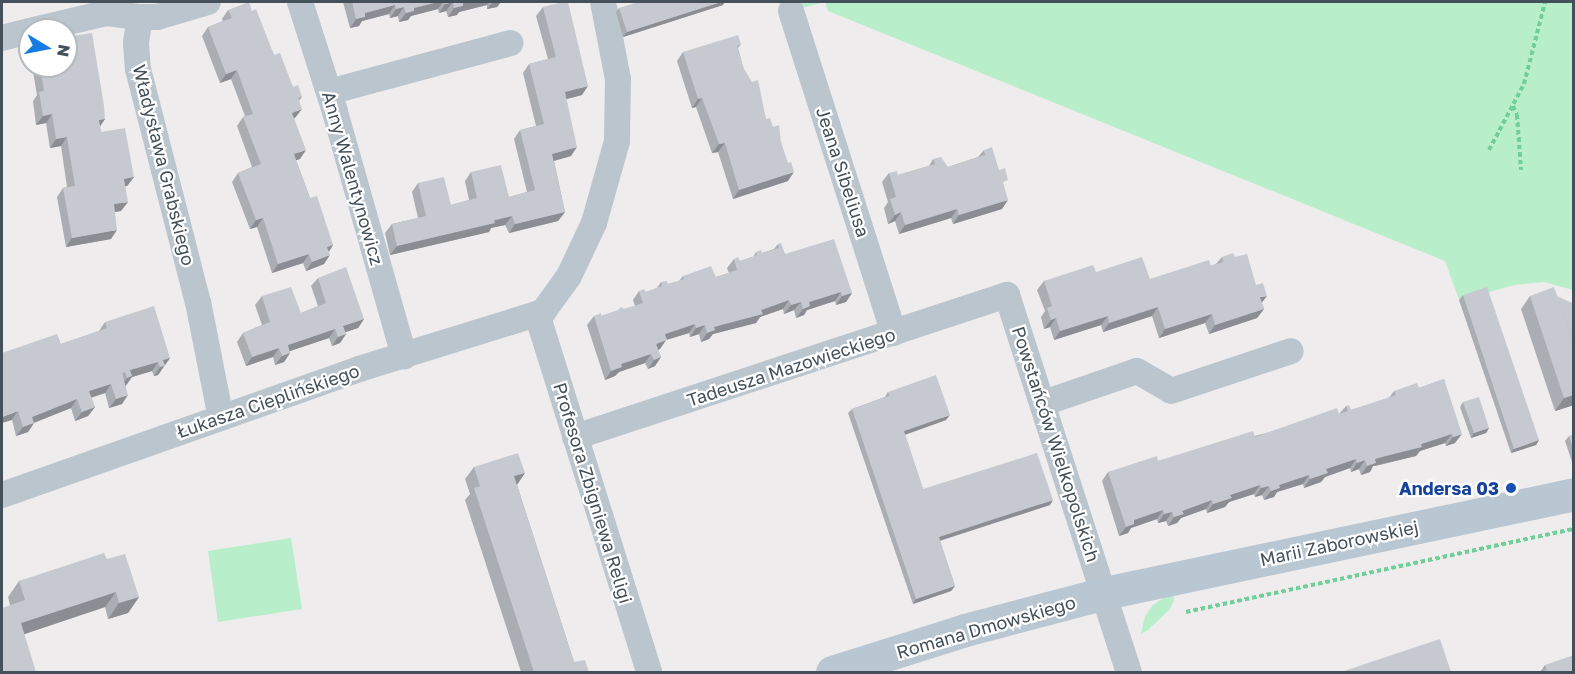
<!DOCTYPE html>
<meta charset="utf-8">
<style>
body{margin:0}
#map{position:relative;width:1575px;height:674px;overflow:hidden;background:#efeced;font-family:"Golos Text",sans-serif}
div>[style]{position:absolute}
[style*='--x']{left:calc(var(--x)*1px);top:calc(var(--y)*1px);width:calc(var(--w)*1px);rotate:calc(var(--a)*1deg)}
.green>*{inset:0;background:#b8efca}
.path>*{height:4px;margin-top:-2px;transform-origin:0;background:repeating-linear-gradient(90deg,#70ce99 0 4.5px,transparent 0 7.5px)}
.street>*{height:26px;margin:-13px;padding:0 13px;transform-origin:13px;border-radius:13px;background:#bac5cd}
.secondary>*{height:33px;margin:-16.5px;padding:0 16.5px;transform-origin:16.5px;border-radius:16.5px;background:#b9c7d2}
.wall>*{inset:0;background:#aaaeb3}
.shaded-wall>*{inset:0;background:#8b8d92}
.building>*{inset:0;background:#c6cad0}
.dots>*{width:16px;height:16px;translate:-50% -50%;box-sizing:border-box;border:3px solid #fff;border-radius:50%}
span{translate:-50% -50%;white-space:nowrap;text-align:center;line-height:1.15;-webkit-text-stroke:4.5px #fff;paint-order:stroke}
.street-label{font-size:18px;color:#44515a}
.transit-label{font-size:18px;color:#164399;font-weight:700}
.right{translate:-100% -50%;text-align:right}
.frame{position:absolute;inset:0;border:3px solid #44515a;pointer-events:none}
.north{position:absolute;left:18px;top:18px;width:60px;height:60px;box-sizing:border-box;background:#fff;border:2px solid #b4b9bd;border-radius:50%;rotate:100deg;font-size:16px;font-weight:700;line-height:24px;text-align:center;color:#44515a}
.north::after{content:'';display:block;margin:auto;width:21px;height:27px;background:#147ce2;clip-path:polygon(50% 0,100% 100%,50% 72%,0 100%)}
</style>
<div id="map">
<div class="green">
<i style="clip-path:polygon(780px 2px,1573px 2px,1573px 290px,1544px 282px,1515px 285px,1459px 300px,1445px 261px,828px 11px,825px 2px,783px 13px)"></i>
<i style="clip-path:polygon(291px 538px,302px 609px,218px 622px,208px 551px)"></i>
<i style="clip-path:polygon(1173px 592px,1174px 601px,1169px 610px,1148px 630px,1141px 634px,1145px 616px,1153px 605px)"></i>
</div>
<div class="path">
<i style="--x:1513;--y:106;--w:10;--a:66"></i>
<i style="--x:1517;--y:115;--w:55;--a:85.8"></i>
<i style="--x:1489;--y:150;--w:75;--a:-62.1"></i>
<i style="--x:1524;--y:84;--w:85;--a:-75.6"></i>
<i style="--x:1186;--y:612;--w:397;--a:-12.1"></i>
</div>
<div class="street">
<i style="--x:300;--y:2;--w:115;--a:72.3"></i>
<i style="--x:335;--y:112;--w:254;--a:74.2"></i>
<i style="--x:791;--y:11;--w:338;--a:72.3"></i>
<i style="--x:140;--y:17;--w:17;--a:0"></i>
<i style="--x:157;--y:17;--w:53;--a:-16.4"></i>
<i style="--x:34;--y:30;--w:74;--a:-13.3"></i>
<i style="--x:106;--y:13;--w:34;--a:7"></i>
<i style="--x:140;--y:17;--w:26;--a:99"></i>
<i style="--x:136;--y:43;--w:26;--a:86"></i>
<i style="--x:138;--y:69;--w:241;--a:75.6"></i>
<i style="--x:198;--y:302;--w:118;--a:78.8"></i>
<i style="--x:2;--y:38;--w:29;--a:-14"></i>
<i style="--x:329;--y:92;--w:188;--a:-15.1"></i>
<i style="--x:537;--y:314;--w:375;--a:72.6"></i>
<i style="--x:1044;--y:403;--w:98;--a:-19"></i>
<i style="--x:1137;--y:371;--w:39;--a:30"></i>
<i style="--x:1171;--y:391;--w:126;--a:-18.4"></i>
<i style="--x:575;--y:437;--w:455;--a:-18.2"></i>
<i style="--x:1007;--y:295;--w:396;--a:72.1"></i>
<i style="--x:2;--y:495;--w:379;--a:-19.4"></i>
<i style="--x:359;--y:369;--w:193;--a:-17.2"></i>
<i style="--x:543;--y:312;--w:44;--a:-54.2"></i>
<i style="--x:569;--y:276;--w:59;--a:-64.7"></i>
<i style="--x:594;--y:223;--w:85;--a:-74.3"></i>
<i style="--x:617;--y:141;--w:62;--a:-89.1"></i>
<i style="--x:618;--y:79;--w:78;--a:-101"></i>
</div>
<div class="secondary">
<i style="--x:832;--y:672;--w:139;--a:-17.5"></i>
<i style="--x:965;--y:630;--w:145;--a:-14.8"></i>
<i style="--x:1105;--y:593;--w:479;--a:-11.9"></i>
</div>
<div class="wall">
<i style="clip-path:polygon(343px 2px,501px 2px,497px 7px,487px 9px,487px 5px,459px 12px,457px 15px,448px 17px,446px 11px,439px 13px,438px 9px,411px 16px,408px 20px,399px 22px,398px 16px,390px 18px,389px 14px,362px 21px,359px 26px,350px 28px)"></i>
<i style="clip-path:polygon(723px 5px,623px 37px,616px 12px,619px 8px)"></i>
<i style="clip-path:polygon(543px 7px,582px 95px,566px 99px,571px 156px,554px 161px,565px 212px,558px 221px,509px 233px,505px 225px,491px 228px,489px 232px,390px 255px,385px 233px,392px 224px,418px 218px,412px 192px,418px 183px,451px 205px,469px 200px,465px 181px,471px 172px,509px 197px,527px 192px,514px 139px,520px 130px,536px 126px,523px 73px,529px 64px,548px 59px,536px 16px)"></i>
<i style="clip-path:polygon(228px 10px,252px 11px,274px 55px,293px 87px,302px 97px,299px 101px,295px 118px,294px 118px,300px 159px,296px 160px,310px 198px,333px 245px,329px 252px,324px 264px,306px 271px,303px 263px,272px 273px,257px 227px,250px 229px,232px 182px,238px 173px,252px 167px,237px 126px,243px 117px,245px 116px,231px 79px,220px 83px,202px 36px,208px 27px,223px 21px,222px 19px)"></i>
<i style="clip-path:polygon(741px 44px,738px 48px,743px 67px,766px 119px,773px 127px,781px 142px,788px 181px,733px 199px,718px 152px,712px 153px,696px 107px,692px 108px,677px 61px,683px 52px)"></i>
<i style="clip-path:polygon(32px 66px,66px 66px,105px 119px,100px 126px,101px 132px,134px 177px,127px 186px,125px 186px,121px 211px,115px 212px,111px 239px,66px 247px,57px 197px,63px 188px,67px 187px,61px 146px,50px 148px,46px 123px,36px 125px,33px 101px,37px 95px)"></i>
<i style="clip-path:polygon(984px 150px,1004px 186px,1002px 209px,953px 224px,951px 218px,899px 234px,895px 221px,888px 224px,884px 208px,888px 202px,882px 182px,889px 173px,898px 175px,929px 166px,933px 159px,948px 167px,978px 157px)"></i>
<i style="clip-path:polygon(778px 244px,785px 254px,852px 293px,846px 302px,836px 305px,835px 301px,807px 310px,804px 315px,796px 318px,794px 310px,784px 314px,783px 309px,760px 317px,756px 323px,713px 334px,709px 339px,701px 342px,699px 334px,690px 337px,689px 333px,666px 340px,660px 349px,658px 350px,661px 357px,655px 366px,648px 369px,645px 363px,619px 372px,615px 376px,605px 380px,587px 325px,594px 316px,601px 316px,635px 306px,633px 300px,639px 291px,646px 292px,657px 288px,661px 282px,668px 284px,679px 281px,683px 276px,716px 277px,729px 273px,727px 268px,734px 259px,740px 261px,753px 257px,756px 252px,762px 253px,774px 249px)"></i>
<i style="clip-path:polygon(1222px 257px,1235px 257px,1262px 303px,1264px 309px,1257px 318px,1209px 334px,1205px 323px,1159px 338px,1152px 316px,1103px 332px,1101px 325px,1054px 340px,1050px 327px,1044px 329px,1041px 317px,1045px 311px,1037px 290px,1044px 281px,1096px 272px,1150px 279px,1211px 266px,1216px 264px)"></i>
<i style="clip-path:polygon(318px 278px,364px 319px,358px 328px,345px 332px,346px 334px,340px 343px,332px 346px,329px 338px,290px 351px,290px 353px,284px 362px,275px 365px,273px 357px,246px 366px,237px 342px,243px 333px,262px 325px,255px 305px,262px 296px,301px 313px,318px 306px,311px 286px)"></i>
<i style="clip-path:polygon(1463px 295px,1539px 440px,1536px 445px,1511px 453px,1459px 300px)"></i>
<i style="clip-path:polygon(1530px 296px,1574px 304px,1574px 405px,1555px 411px,1521px 309px)"></i>
<i style="clip-path:polygon(105px 322px,170px 358px,158px 375px,154px 376px,152px 371px,132px 377px,126px 386px,122px 404px,109px 408px,105px 393px,91px 398px,95px 407px,88px 416px,75px 421px,71px 408px,34px 423px,28px 432px,16px 436px,12px 420px,61px 344px,99px 331px)"></i>
<i style="clip-path:polygon(1444px 379px,1455px 443px,1446px 446px,1445px 443px,1420px 451px,1416px 456px,1376px 466px,1373px 466px,1370px 472px,1361px 475px,1359px 469px,1351px 472px,1350px 468px,1325px 477px,1321px 482px,1304px 488px,1303px 484px,1277px 492px,1274px 497px,1264px 500px,1262px 495px,1255px 497px,1254px 494px,1229px 502px,1225px 507px,1207px 513px,1206px 509px,1181px 518px,1177px 523px,1168px 526px,1166px 521px,1158px 523px,1157px 519px,1131px 528px,1128px 533px,1119px 536px,1102px 481px,1108px 472px,1158px 461px,1339px 414px,1346px 406px,1351px 410px,1389px 398px,1394px 391px,1419px 388px)"></i>
<i style="clip-path:polygon(888px 392px,946px 420px,905px 435px,923px 489px,1050px 505px,940px 541px,955px 586px,951px 591px,913px 604px,848px 413px,852px 409px,885px 397px)"></i>
<i style="clip-path:polygon(1463px 402px,1489px 428px,1486px 433px,1471px 438px,1460px 407px)"></i>
<i style="clip-path:polygon(1574px 435px,1574px 465px,1573px 465px,1565px 441px,1569px 436px)"></i>
<i style="clip-path:polygon(474px 467px,525px 473px,517px 485px,574px 662px,589px 672px,521px 672px,465px 500px,470px 494px,465px 479px)"></i>
<i style="clip-path:polygon(107px 559px,139px 597px,128px 613px,108px 619px,105px 607px,24px 634px,10px 605px,8px 597px,19px 581px)"></i>
<i style="clip-path:polygon(1545px 665px,1574px 672px,1540px 672px)"></i>
</div>
<div class="shaded-wall">
<i style="clip-path:polygon(438px 2px,443px 2px,438px 9px,411px 16px,408px 20px,399px 22px,406px 13px,414px 8px)"></i>
<i style="clip-path:polygon(453px 2px,446px 11px,439px 13px,445px 4px)"></i>
<i style="clip-path:polygon(471px 2px,489px 2px,487px 5px,459px 12px,457px 15px,448px 17px,454px 8px,463px 3px)"></i>
<i style="clip-path:polygon(493px 2px,501px 2px,497px 7px,487px 9px)"></i>
<i style="clip-path:polygon(721px 2px,725px 2px,723px 5px,623px 37px,627px 32px)"></i>
<i style="clip-path:polygon(395px 5px,389px 14px,362px 21px,359px 26px,350px 28px,356px 19px,365px 13px)"></i>
<i style="clip-path:polygon(404px 7px,398px 16px,390px 18px,396px 9px)"></i>
<i style="clip-path:polygon(237px 70px,231px 79px,220px 83px,226px 74px)"></i>
<i style="clip-path:polygon(588px 86px,582px 95px,559px 101px,565px 92px)"></i>
<i style="clip-path:polygon(702px 98px,696px 107px,692px 108px,698px 99px)"></i>
<i style="clip-path:polygon(302px 109px,295px 118px,286px 122px,292px 113px)"></i>
<i style="clip-path:polygon(52px 114px,46px 123px,36px 125px,43px 116px)"></i>
<i style="clip-path:polygon(105px 119px,99px 128px,99px 120px)"></i>
<i style="clip-path:polygon(67px 137px,61px 146px,50px 148px,56px 139px)"></i>
<i style="clip-path:polygon(725px 143px,718px 152px,712px 153px,719px 144px)"></i>
<i style="clip-path:polygon(577px 147px,571px 156px,546px 163px,552px 154px)"></i>
<i style="clip-path:polygon(306px 150px,300px 159px,288px 163px,294px 154px)"></i>
<i style="clip-path:polygon(794px 172px,788px 181px,733px 199px,739px 190px)"></i>
<i style="clip-path:polygon(134px 177px,127px 186px,118px 188px,124px 179px)"></i>
<i style="clip-path:polygon(1008px 200px,1002px 209px,953px 224px,959px 215px)"></i>
<i style="clip-path:polygon(128px 202px,121px 211px,107px 213px,114px 204px)"></i>
<i style="clip-path:polygon(957px 209px,951px 218px,899px 234px,905px 225px)"></i>
<i style="clip-path:polygon(565px 212px,558px 221px,509px 233px,515px 224px)"></i>
<i style="clip-path:polygon(901px 212px,895px 221px,888px 224px,895px 215px)"></i>
<i style="clip-path:polygon(512px 216px,505px 225px,491px 228px,489px 232px,390px 255px,397px 246px)"></i>
<i style="clip-path:polygon(263px 218px,257px 227px,250px 229px,256px 220px)"></i>
<i style="clip-path:polygon(117px 230px,111px 239px,66px 247px,72px 238px)"></i>
<i style="clip-path:polygon(333px 245px,327px 254px,327px 247px)"></i>
<i style="clip-path:polygon(309px 254px,303px 263px,272px 273px,278px 264px)"></i>
<i style="clip-path:polygon(330px 255px,324px 264px,306px 271px,312px 262px)"></i>
<i style="clip-path:polygon(841px 292px,835px 301px,807px 310px,804px 315px,796px 318px,803px 309px,809px 302px)"></i>
<i style="clip-path:polygon(852px 293px,846px 302px,836px 305px,842px 296px)"></i>
<i style="clip-path:polygon(1267px 296px,1260px 305px,1260px 297px)"></i>
<i style="clip-path:polygon(789px 300px,783px 309px,760px 317px,756px 323px,713px 334px,709px 339px,701px 342px,707px 333px,714px 327px)"></i>
<i style="clip-path:polygon(801px 302px,794px 310px,784px 314px,791px 305px)"></i>
<i style="clip-path:polygon(1158px 307px,1152px 316px,1103px 332px,1109px 323px)"></i>
<i style="clip-path:polygon(1264px 309px,1257px 318px,1209px 334px,1215px 325px)"></i>
<i style="clip-path:polygon(1212px 314px,1205px 323px,1159px 338px,1165px 329px)"></i>
<i style="clip-path:polygon(1108px 316px,1101px 325px,1054px 340px,1060px 331px)"></i>
<i style="clip-path:polygon(1056px 318px,1050px 327px,1044px 329px,1051px 320px)"></i>
<i style="clip-path:polygon(364px 319px,358px 328px,337px 335px,343px 326px)"></i>
<i style="clip-path:polygon(695px 324px,689px 333px,666px 340px,660px 349px,650px 353px,665px 334px)"></i>
<i style="clip-path:polygon(705px 325px,699px 334px,690px 337px,696px 328px)"></i>
<i style="clip-path:polygon(335px 329px,329px 338px,281px 354px,288px 345px)"></i>
<i style="clip-path:polygon(346px 334px,340px 343px,332px 346px,338px 337px)"></i>
<i style="clip-path:polygon(279px 348px,273px 357px,246px 366px,252px 357px)"></i>
<i style="clip-path:polygon(290px 353px,284px 362px,275px 365px,282px 356px)"></i>
<i style="clip-path:polygon(651px 354px,645px 363px,619px 372px,615px 376px,605px 380px,611px 371px,621px 364px)"></i>
<i style="clip-path:polygon(661px 357px,655px 366px,648px 369px,654px 360px)"></i>
<i style="clip-path:polygon(170px 358px,158px 375px,154px 376px,160px 367px,163px 360px)"></i>
<i style="clip-path:polygon(158px 362px,152px 371px,132px 377px,126px 385px,120px 387px,127px 378px,130px 370px)"></i>
<i style="clip-path:polygon(111px 384px,105px 393px,83px 400px,89px 391px)"></i>
<i style="clip-path:polygon(128px 395px,122px 404px,109px 408px,116px 399px)"></i>
<i style="clip-path:polygon(1574px 395px,1574px 405px,1555px 411px,1564px 398px)"></i>
<i style="clip-path:polygon(77px 399px,71px 408px,28px 425px,34px 423px,28px 432px,16px 436px,23px 427px,32px 417px)"></i>
<i style="clip-path:polygon(95px 407px,88px 416px,75px 421px,82px 412px)"></i>
<i style="clip-path:polygon(18px 411px,12px 420px,2px 423px,2px 417px)"></i>
<i style="clip-path:polygon(950px 415px,946px 420px,901px 436px,904px 431px)"></i>
<i style="clip-path:polygon(1489px 428px,1486px 433px,1471px 438px,1474px 433px)"></i>
<i style="clip-path:polygon(1452px 434px,1445px 443px,1420px 451px,1416px 456px,1373px 466px,1370px 472px,1361px 475px,1367px 466px,1375px 459px)"></i>
<i style="clip-path:polygon(1462px 434px,1455px 443px,1446px 446px,1453px 437px)"></i>
<i style="clip-path:polygon(1539px 440px,1536px 445px,1511px 453px,1514px 449px)"></i>
<i style="clip-path:polygon(1356px 459px,1350px 468px,1325px 477px,1321px 482px,1304px 488px,1310px 479px,1326px 469px)"></i>
<i style="clip-path:polygon(1365px 460px,1359px 469px,1351px 472px,1357px 463px)"></i>
<i style="clip-path:polygon(525px 473px,516px 486px,514px 476px)"></i>
<i style="clip-path:polygon(1309px 475px,1303px 484px,1277px 492px,1274px 497px,1264px 500px,1271px 491px,1279px 485px)"></i>
<i style="clip-path:polygon(1260px 485px,1254px 494px,1229px 502px,1225px 507px,1207px 513px,1213px 504px,1230px 495px)"></i>
<i style="clip-path:polygon(1269px 486px,1262px 495px,1255px 497px,1261px 488px)"></i>
<i style="clip-path:polygon(1053px 500px,1050px 505px,935px 542px,939px 537px)"></i>
<i style="clip-path:polygon(1212px 500px,1206px 509px,1181px 518px,1177px 523px,1168px 526px,1174px 517px,1182px 511px)"></i>
<i style="clip-path:polygon(1163px 510px,1157px 519px,1131px 528px,1128px 533px,1119px 536px,1126px 527px,1134px 520px)"></i>
<i style="clip-path:polygon(1172px 512px,1166px 521px,1158px 523px,1164px 514px)"></i>
<i style="clip-path:polygon(955px 586px,951px 591px,913px 604px,916px 599px)"></i>
<i style="clip-path:polygon(116px 592px,105px 607px,10px 639px,21px 623px)"></i>
<i style="clip-path:polygon(139px 597px,128px 613px,108px 619px,119px 603px)"></i>
</div>
<div class="building">
<i style="clip-path:polygon(249px 2px,252px 11px,256px 9px,274px 55px,280px 53px,293px 87px,298px 85px,302px 97px,298px 98px,302px 109px,292px 113px,306px 150px,294px 154px,310px 198px,317px 196px,333px 245px,327px 247px,330px 255px,312px 262px,309px 254px,278px 264px,263px 218px,256px 220px,238px 173px,261px 164px,243px 117px,253px 114px,237px 70px,226px 74px,208px 27px,232px 18px,228px 10px)"></i>
<i style="clip-path:polygon(352px 2px,438px 2px,414px 8px,414px 11px,406px 13px,404px 7px,396px 9px,395px 5px,365px 13px,365px 17px,356px 19px)"></i>
<i style="clip-path:polygon(444px 2px,471px 2px,463px 3px,463px 6px,454px 8px,453px 2px,445px 4px)"></i>
<i style="clip-path:polygon(563px 2px,568px 2px,588px 86px,565px 92px,577px 147px,552px 154px,565px 212px,515px 224px,512px 216px,494px 220px,495px 223px,397px 246px,392px 224px,426px 216px,418px 183px,444px 177px,451px 205px,477px 198px,471px 172px,501px 165px,509px 197px,535px 190px,520px 130px,544px 124px,529px 64px,556px 57px,543px 7px)"></i>
<i style="clip-path:polygon(638px 2px,721px 2px,627px 32px,619px 8px)"></i>
<i style="clip-path:polygon(92px 33px,104px 106px,105px 119px,99px 120px,101px 132px,125px 128px,134px 177px,124px 179px,128px 202px,114px 204px,117px 230px,72px 238px,63px 188px,75px 186px,67px 137px,56px 139px,52px 114px,43px 116px,39px 92px,44px 91px,40px 66px,66px 66px,66px 37px)"></i>
<i style="clip-path:polygon(738px 35px,741px 44px,737px 46px,743px 67px,752px 82px,758px 80px,766px 119px,770px 118px,773px 127px,779px 125px,781px 142px,788px 163px,791px 162px,794px 172px,739px 190px,725px 143px,719px 144px,702px 98px,698px 99px,683px 52px)"></i>
<i style="clip-path:polygon(992px 147px,999px 170px,1005px 168px,1008px 180px,1003px 182px,1008px 200px,959px 215px,957px 209px,905px 225px,901px 212px,895px 215px,890px 199px,896px 197px,889px 173px,897px 171px,898px 175px,935px 164px,933px 159px,941px 157px,948px 167px,985px 155px,984px 150px)"></i>
<i style="clip-path:polygon(834px 239px,852px 293px,842px 296px,841px 292px,809px 302px,810px 306px,803px 309px,801px 302px,791px 305px,789px 300px,761px 310px,763px 314px,714px 327px,715px 330px,707px 333px,705px 325px,696px 328px,695px 324px,665px 334px,667px 340px,656px 344px,661px 357px,654px 360px,651px 354px,621px 364px,622px 367px,611px 371px,594px 316px,601px 313px,601px 316px,618px 310px,621px 307px,624px 309px,643px 303px,639px 291px,644px 289px,646px 292px,662px 286px,661px 282px,667px 281px,668px 284px,684px 279px,683px 276px,711px 266px,716px 277px,737px 270px,734px 259px,738px 257px,740px 261px,757px 255px,756px 252px,761px 250px,762px 253px,779px 248px,778px 244px,781px 243px,785px 254px)"></i>
<i style="clip-path:polygon(1233px 253px,1235px 257px,1247px 254px,1256px 285px,1263px 283px,1267px 296px,1260px 297px,1264px 309px,1215px 325px,1212px 314px,1165px 329px,1158px 307px,1109px 323px,1108px 316px,1060px 331px,1056px 318px,1051px 320px,1047px 308px,1052px 306px,1044px 281px,1093px 265px,1096px 272px,1142px 257px,1150px 279px,1209px 260px,1211px 266px,1223px 262px,1222px 257px)"></i>
<i style="clip-path:polygon(346px 267px,364px 319px,343px 326px,346px 334px,338px 337px,335px 329px,288px 345px,290px 353px,282px 356px,279px 348px,252px 357px,243px 333px,270px 322px,262px 296px,291px 287px,301px 313px,326px 303px,318px 278px)"></i>
<i style="clip-path:polygon(1487px 287px,1539px 440px,1514px 449px,1463px 295px)"></i>
<i style="clip-path:polygon(1554px 287px,1574px 344px,1574px 395px,1564px 398px,1530px 296px)"></i>
<i style="clip-path:polygon(1557px 296px,1574px 304px,1574px 344px)"></i>
<i style="clip-path:polygon(154px 306px,170px 358px,163px 360px,165px 366px,160px 367px,158px 362px,130px 370px,132px 376px,127px 378px,125px 372px,122px 373px,128px 395px,116px 399px,111px 384px,89px 391px,95px 407px,82px 412px,77px 399px,32px 417px,34px 423px,23px 427px,18px 411px,2px 417px,2px 353px,57px 334px,61px 344px,107px 328px,105px 322px)"></i>
<i style="clip-path:polygon(936px 375px,950px 415px,904px 431px,923px 489px,1037px 453px,1053px 500px,939px 537px,955px 586px,916px 599px,852px 409px,889px 396px,888px 392px)"></i>
<i style="clip-path:polygon(1444px 379px,1462px 434px,1453px 437px,1452px 434px,1421px 444px,1422px 447px,1382px 457px,1375px 459px,1376px 463px,1367px 466px,1365px 460px,1357px 463px,1356px 459px,1326px 469px,1328px 473px,1310px 479px,1309px 475px,1279px 485px,1280px 488px,1271px 491px,1269px 486px,1261px 488px,1260px 485px,1230px 495px,1232px 498px,1213px 504px,1212px 500px,1182px 511px,1184px 514px,1174px 517px,1172px 512px,1164px 514px,1163px 510px,1134px 520px,1134px 524px,1126px 527px,1108px 472px,1157px 456px,1158px 461px,1253px 431px,1255px 437px,1337px 408px,1339px 414px,1348px 411px,1346px 406px,1349px 405px,1351px 410px,1396px 395px,1394px 391px,1417px 383px,1419px 388px)"></i>
<i style="clip-path:polygon(1479px 397px,1489px 428px,1474px 433px,1463px 402px)"></i>
<i style="clip-path:polygon(1574px 435px,1574px 452px,1569px 436px)"></i>
<i style="clip-path:polygon(518px 453px,525px 473px,514px 476px,574px 662px,585px 660px,589px 672px,534px 672px,474px 488px,480px 486px,474px 467px)"></i>
<i style="clip-path:polygon(104px 553px,107px 559px,125px 554px,139px 597px,119px 603px,116px 592px,21px 623px,36px 672px,2px 672px,2px 608px,25px 600px,19px 581px)"></i>
<i style="clip-path:polygon(1440px 639px,1451px 672px,1341px 672px)"></i>
<i style="clip-path:polygon(1574px 655px,1574px 672px,1540px 672px,1547px 670px,1545px 665px)"></i>
</div>
<div class="dots">
<i style="left:1511px;top:488px;background:#1a4fb4"></i>
</div>
<div class="street-label">
<span style="left:164px;top:165px;rotate:76deg">Władysława Grabskiego</span>
<span style="left:843px;top:172px;rotate:72deg">Jeana Sibeliusa</span>
<span style="left:353px;top:178px;rotate:74deg">Anny Walentynowicz</span>
<span style="left:791px;top:367px;rotate:-18deg">Tadeusza Mazowieckiego</span>
<span style="left:268px;top:401px;rotate:-19deg">Łukasza Cieplińskiego</span>
<span style="left:1056px;top:444px;rotate:72deg">Powstańców Wielkopolskich</span>
<span style="left:593px;top:493px;rotate:73deg">Profesora Zbigniewa Religi</span>
<span style="left:1339px;top:543px;rotate:-12deg">Marii Zaborowskiej</span>
<span style="left:986px;top:627px;rotate:-16deg">Romana Dmowskiego</span>
</div>
<div class="transit-label">
<span class="right" style="left:1499px;top:488px">Andersa 03</span>
</div>
<div class="frame"></div>
<div class="north">N</div>
</div>
